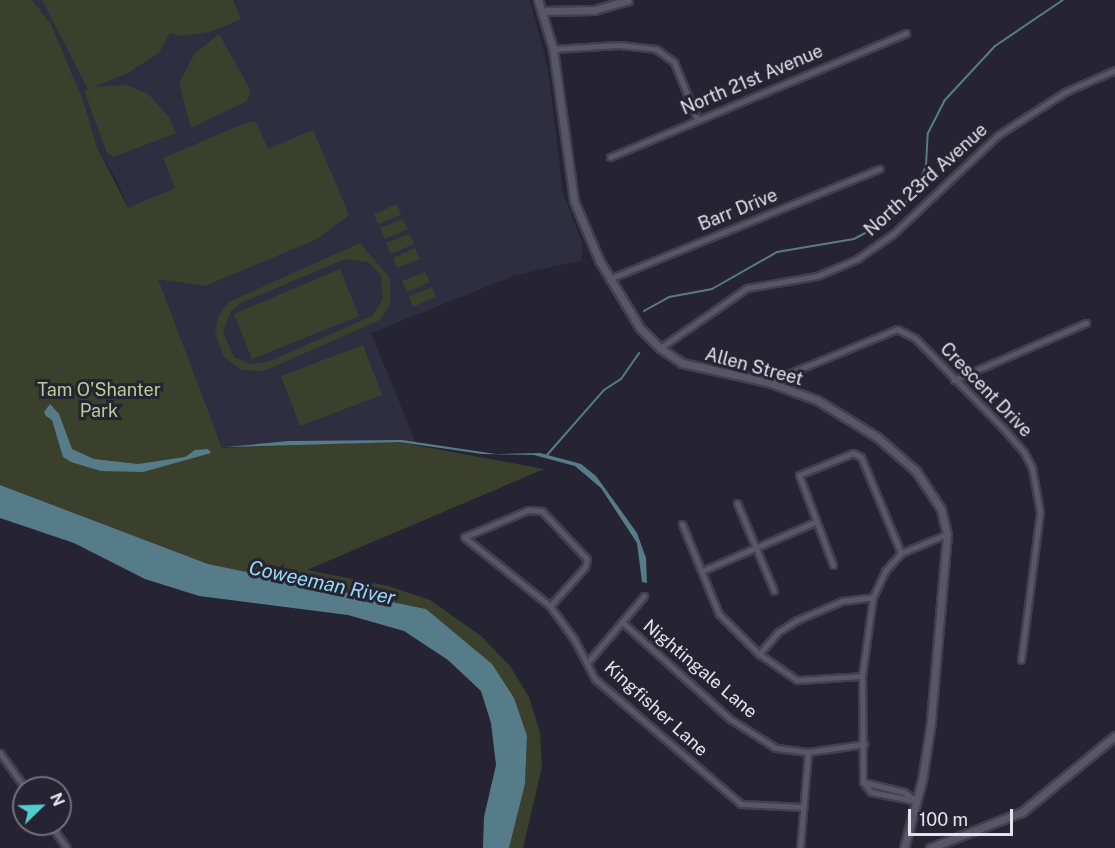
<!DOCTYPE html>
<style>
body{margin:0}
#map{position:relative;width:1115px;height:848px;overflow:hidden;background:#262432;font-family:"Public Sans",sans-serif}
div>[style]{position:absolute}
[style*='--x']{left:calc(var(--x)*1px);top:calc(var(--y)*1px);width:calc(var(--w)*1px);rotate:calc(var(--a)*1deg)}
.built>*{inset:0;background:#2f2d40}
.green>*{inset:0;background:#3b402c}
.water>*{inset:0;background:#577c89}
.stream>*{height:2px;margin:-1px;padding:0 1px;transform-origin:1px;border-radius:1px;background:#577c89}
.roads{filter:drop-shadow(2px 0 #42404c) drop-shadow(-2px 0 #42404c) drop-shadow(0 2px #42404c) drop-shadow(0 -2px #42404c)}
.minor>*{height:5px;margin:-2.5px;padding:0 2.5px;transform-origin:2.5px;border-radius:2.5px;background:#595767}
.tertiary>*{height:7px;margin:-3.5px;padding:0 3.5px;transform-origin:3.5px;border-radius:3.5px;background:#595767}
span{translate:-50% -50%;white-space:nowrap;text-align:center;line-height:1.15;-webkit-text-stroke:6px #262432;paint-order:stroke}
.street-label{font-size:18px;color:#e4e3ec}
.park-label{font-size:18px;color:#bdcb93}
.water-label{font-size:20px;color:#97daf3;font-style:italic}
.north{position:absolute;left:12px;top:776px;width:60px;height:60px;box-sizing:border-box;background:#262432;border:2px solid #72707c;border-radius:50%;rotate:67deg;font-size:16px;font-weight:700;line-height:24px;text-align:center;color:#e4e3ec}
.north::after{content:'';display:block;margin:auto;width:21px;height:27px;background:#52cdcd;clip-path:polygon(50% 0,100% 100%,50% 72%,0 100%)}
.scale{position:absolute;left:908px;top:809px;width:105px;height:27px;box-sizing:border-box;border:3px solid #e4e3ec;border-top:0;padding-left:8px;font-size:18px;line-height:21px;white-space:nowrap;color:#e4e3ec;-webkit-text-stroke:4px #262432;paint-order:stroke}
</style>
<div id="map">
<div class="built">
<i style="clip-path:polygon(32px 0,530px 0,548px 68px,563px 193px,582px 243px,582px 260px,513px 276px,371px 333px,416px 443px,222px 448px,118px 183px,97px 147px,83px 100px,51px 24px)"></i>
</div>
<div class="green">
<i style="clip-path:polygon(0 0,32px 0,51px 24px,83px 100px,97px 147px,128px 208px,175px 188px,163px 158px,248px 122px,256px 122px,268px 149px,313px 130px,349px 215px,317px 239px,205px 286px,158px 279px,222px 448px,393px 441px,544px 469px,307px 570px,388px 586px,430px 600px,481px 636px,510px 666px,529px 697px,540px 732px,542px 767px,523px 848px,509px 848px,525px 784px,527px 736px,426px 609px,208px 564px,0 485px)"></i>
<i style="clip-path:polygon(42px 0,233px 0,241px 19px,210px 32px,182px 36px,170px 33px,159px 53px,126px 74px,93px 87px,126px 85px,148px 94px,168px 116px,176px 133px,114px 157px,107px 153px,84px 91px,88px 89px)"></i>
<i style="clip-path:polygon(219px 34px,251px 91px,247px 101px,191px 128px,179px 83px,194px 54px)"></i>
<i style="clip-path:polygon(397px 204px,401px 215px,378px 224px,374px 214px)"></i>
<i style="clip-path:polygon(403px 219px,408px 229px,385px 239px,380px 228px)"></i>
<i style="clip-path:polygon(409px 234px,414px 244px,391px 254px,386px 243px)"></i>
<i style="clip-path:polygon(evenodd,360px 243px,390px 278px,390px 304px,380px 320px,264px 371px,242px 370px,224px 357px,215px 333px,218px 317px,229px 302px,360px 243px,345px 259px,368px 262px,381px 275px,383px 299px,372px 316px,268px 362px,250px 364px,234px 357px,223px 332px,231px 311px,241px 303px,345px 259px)"></i>
<i style="clip-path:polygon(415px 248px,420px 259px,397px 268px,393px 258px)"></i>
<i style="clip-path:polygon(340px 269px,359px 316px,252px 359px,234px 314px)"></i>
<i style="clip-path:polygon(425px 272px,430px 282px,407px 292px,402px 281px)"></i>
<i style="clip-path:polygon(432px 287px,436px 297px,413px 307px,409px 296px)"></i>
<i style="clip-path:polygon(363px 345px,382px 395px,300px 426px,281px 376px)"></i>
</div>
<div class="water">
<i style="clip-path:polygon(50px 404px,59px 414px,72px 449px,94px 459px,138px 464px,185px 457px,195px 450px,208px 449px,211px 453px,143px 472px,101px 471px,71px 462px,63px 457px,52px 420px,46px 416px,44px 412px)"></i>
<i style="clip-path:polygon(402px 440px,496px 454px,540px 453px,581px 464px,596px 476px,637px 533px,646px 558px,647px 583px,642px 582px,637px 543px,601px 488px,575px 466px,534px 455px,482px 454px,399px 442px,226px 447px,289px 441px)"></i>
<i style="clip-path:polygon(0 485px,208px 564px,426px 609px,492px 664px,514px 698px,527px 736px,525px 784px,509px 848px,483px 848px,484px 817px,496px 765px,491px 723px,481px 691px,448px 660px,404px 631px,348px 615px,199px 596px,145px 579px,74px 543px,0 518px)"></i>
</div>
<div class="stream">
<i style="--x:644;--y:311;--w:29;--a:-29"></i>
<i style="--x:669;--y:297;--w:44;--a:-10.5"></i>
<i style="--x:712;--y:289;--w:75;--a:-29.6"></i>
<i style="--x:777;--y:252;--w:78;--a:-9.6"></i>
<i style="--x:854;--y:239;--w:40;--a:-28"></i>
<i style="--x:889;--y:220;--w:35;--a:-46"></i>
<i style="--x:913;--y:195;--w:32;--a:-66"></i>
<i style="--x:926;--y:166;--w:33;--a:-87"></i>
<i style="--x:928;--y:133;--w:36;--a:-63"></i>
<i style="--x:944;--y:101;--w:75;--a:-47.2"></i>
<i style="--x:995;--y:46;--w:82;--a:-34.1"></i>
<i style="--x:547;--y:455;--w:86;--a:-48.8"></i>
<i style="--x:604;--y:390;--w:20;--a:-33"></i>
<i style="--x:621;--y:379;--w:32;--a:-55"></i>
</div>
<div class="roads">
<div class="minor">
<i style="--x:553;--y:49;--w:66;--a:-3.5"></i>
<i style="--x:619;--y:45;--w:37;--a:6"></i>
<i style="--x:656;--y:49;--w:22;--a:36"></i>
<i style="--x:674;--y:62;--w:61;--a:68"></i>
<i style="--x:610;--y:157;--w:321;--a:-22.7"></i>
<i style="--x:609;--y:279;--w:292;--a:-22.2"></i>
<i style="--x:660;--y:348;--w:106;--a:-34.6"></i>
<i style="--x:747;--y:288;--w:71;--a:-9.7"></i>
<i style="--x:817;--y:276;--w:43;--a:-23"></i>
<i style="--x:857;--y:259;--w:44;--a:-34.8"></i>
<i style="--x:893;--y:234;--w:144;--a:-43.3"></i>
<i style="--x:998;--y:135;--w:80;--a:-32.7"></i>
<i style="--x:1065;--y:92;--w:55;--a:-23.7"></i>
<i style="--x:954;--y:380;--w:144;--a:-23.4"></i>
<i style="--x:768;--y:382;--w:139;--a:-22.3"></i>
<i style="--x:897;--y:329;--w:20;--a:27"></i>
<i style="--x:915;--y:338;--w:126;--a:45.6"></i>
<i style="--x:1003;--y:428;--w:32;--a:49"></i>
<i style="--x:1024;--y:452;--w:18;--a:63"></i>
<i style="--x:1032;--y:468;--w:45;--a:79.7"></i>
<i style="--x:1040;--y:512;--w:149;--a:97.3"></i>
<i style="--x:737;--y:503;--w:95;--a:67.2"></i>
<i style="--x:682;--y:524;--w:97;--a:67.7"></i>
<i style="--x:719;--y:614;--w:57;--a:45"></i>
<i style="--x:759;--y:654;--w:46;--a:34.4"></i>
<i style="--x:797;--y:680;--w:65;--a:-3.5"></i>
<i style="--x:833;--y:565;--w:96;--a:-110.7"></i>
<i style="--x:799;--y:475;--w:58;--a:-22.2"></i>
<i style="--x:853;--y:453;--w:9;--a:27"></i>
<i style="--x:861;--y:457;--w:104;--a:67.4"></i>
<i style="--x:702;--y:571;--w:123;--a:-23.4"></i>
<i style="--x:550;--y:606;--w:52;--a:-48.1"></i>
<i style="--x:585;--y:567;--w:8;--a:-76"></i>
<i style="--x:587;--y:559;--w:66;--a:-133.2"></i>
<i style="--x:542;--y:511;--w:14;--a:-176"></i>
<i style="--x:528;--y:510;--w:69;--a:157.1"></i>
<i style="--x:464;--y:537;--w:110;--a:38.7"></i>
<i style="--x:550;--y:606;--w:41;--a:54"></i>
<i style="--x:574;--y:639;--w:45;--a:62.3"></i>
<i style="--x:595;--y:679;--w:192;--a:40.6"></i>
<i style="--x:741;--y:804;--w:62;--a:2.8"></i>
<i style="--x:622;--y:622;--w:145;--a:41.9"></i>
<i style="--x:730;--y:719;--w:54;--a:32.2"></i>
<i style="--x:776;--y:748;--w:32;--a:7"></i>
<i style="--x:808;--y:752;--w:57;--a:-8.1"></i>
<i style="--x:759;--y:654;--w:29;--a:-49"></i>
<i style="--x:778;--y:632;--w:22;--a:-32"></i>
<i style="--x:797;--y:620;--w:49;--a:-22.9"></i>
<i style="--x:842;--y:601;--w:31;--a:-7"></i>
<i style="--x:587;--y:663;--w:88;--a:-49.6"></i>
<i style="--x:0;--y:753;--w:43;--a:54.5"></i>
<i style="--x:863;--y:782;--w:42;--a:13.7"></i>
<i style="--x:904;--y:792;--w:15;--a:37"></i>
<i style="--x:916;--y:801;--w:46;--a:-168.7"></i>
<i style="--x:871;--y:792;--w:13;--a:-129"></i>
<i style="--x:863;--y:782;--w:106;--a:-90.5"></i>
<i style="--x:862;--y:676;--w:80;--a:-82.1"></i>
<i style="--x:873;--y:597;--w:29;--a:-65"></i>
<i style="--x:885;--y:571;--w:24;--a:-48"></i>
<i style="--x:901;--y:553;--w:50;--a:-22.4"></i>
<i style="--x:50;--y:824;--w:29;--a:55"></i>
<i style="--x:800;--y:848;--w:96;--a:-85.2"></i>
</div>
<div class="tertiary">
<i style="--x:538;--y:0;--w:51;--a:73"></i>
<i style="--x:553;--y:49;--w:153;--a:82.1"></i>
<i style="--x:574;--y:201;--w:64;--a:67"></i>
<i style="--x:599;--y:260;--w:79;--a:58.9"></i>
<i style="--x:640;--y:328;--w:28;--a:45"></i>
<i style="--x:660;--y:348;--w:27;--a:34"></i>
<i style="--x:682;--y:363;--w:88;--a:12.5"></i>
<i style="--x:768;--y:382;--w:52;--a:20.2"></i>
<i style="--x:817;--y:400;--w:70;--a:31.7"></i>
<i style="--x:877;--y:437;--w:52;--a:41.1"></i>
<i style="--x:916;--y:471;--w:45;--a:56.7"></i>
<i style="--x:941;--y:509;--w:26;--a:77"></i>
<i style="--x:947;--y:534;--w:189;--a:94.9"></i>
<i style="--x:931;--y:722;--w:59;--a:98.8"></i>
<i style="--x:922;--y:780;--w:70;--a:104.8"></i>
<i style="--x:543;--y:11;--w:51;--a:-1.1"></i>
<i style="--x:594;--y:10;--w:35;--a:-16"></i>
<i style="--x:930;--y:848;--w:99;--a:-21.4"></i>
<i style="--x:1022;--y:812;--w:120;--a:-39.3"></i>
</div>
</div>
<div class="street-label">
<span style="left:752px;top:80px;rotate:-23deg">North 21st Avenue</span>
<span style="left:926px;top:180px;rotate:-42deg">North 23rd Avenue</span>
<span style="left:738px;top:210px;rotate:-22deg">Barr Drive</span>
<span style="left:754px;top:367px;rotate:15deg">Allen Street</span>
<span style="left:986px;top:390px;rotate:46deg">Crescent Drive</span>
<span style="left:700px;top:669px;rotate:40deg">Nightingale Lane</span>
<span style="left:656px;top:709px;rotate:42deg">Kingfisher Lane</span>
</div>
<div class="park-label">
<span style="left:99px;top:401px">Tam O'Shanter<br>Park</span>
</div>
<div class="water-label">
<span style="left:322px;top:583px;rotate:12deg">Coweeman River</span>
</div>
<div class="north">N</div>
<div class="scale">100 m</div>
</div>
